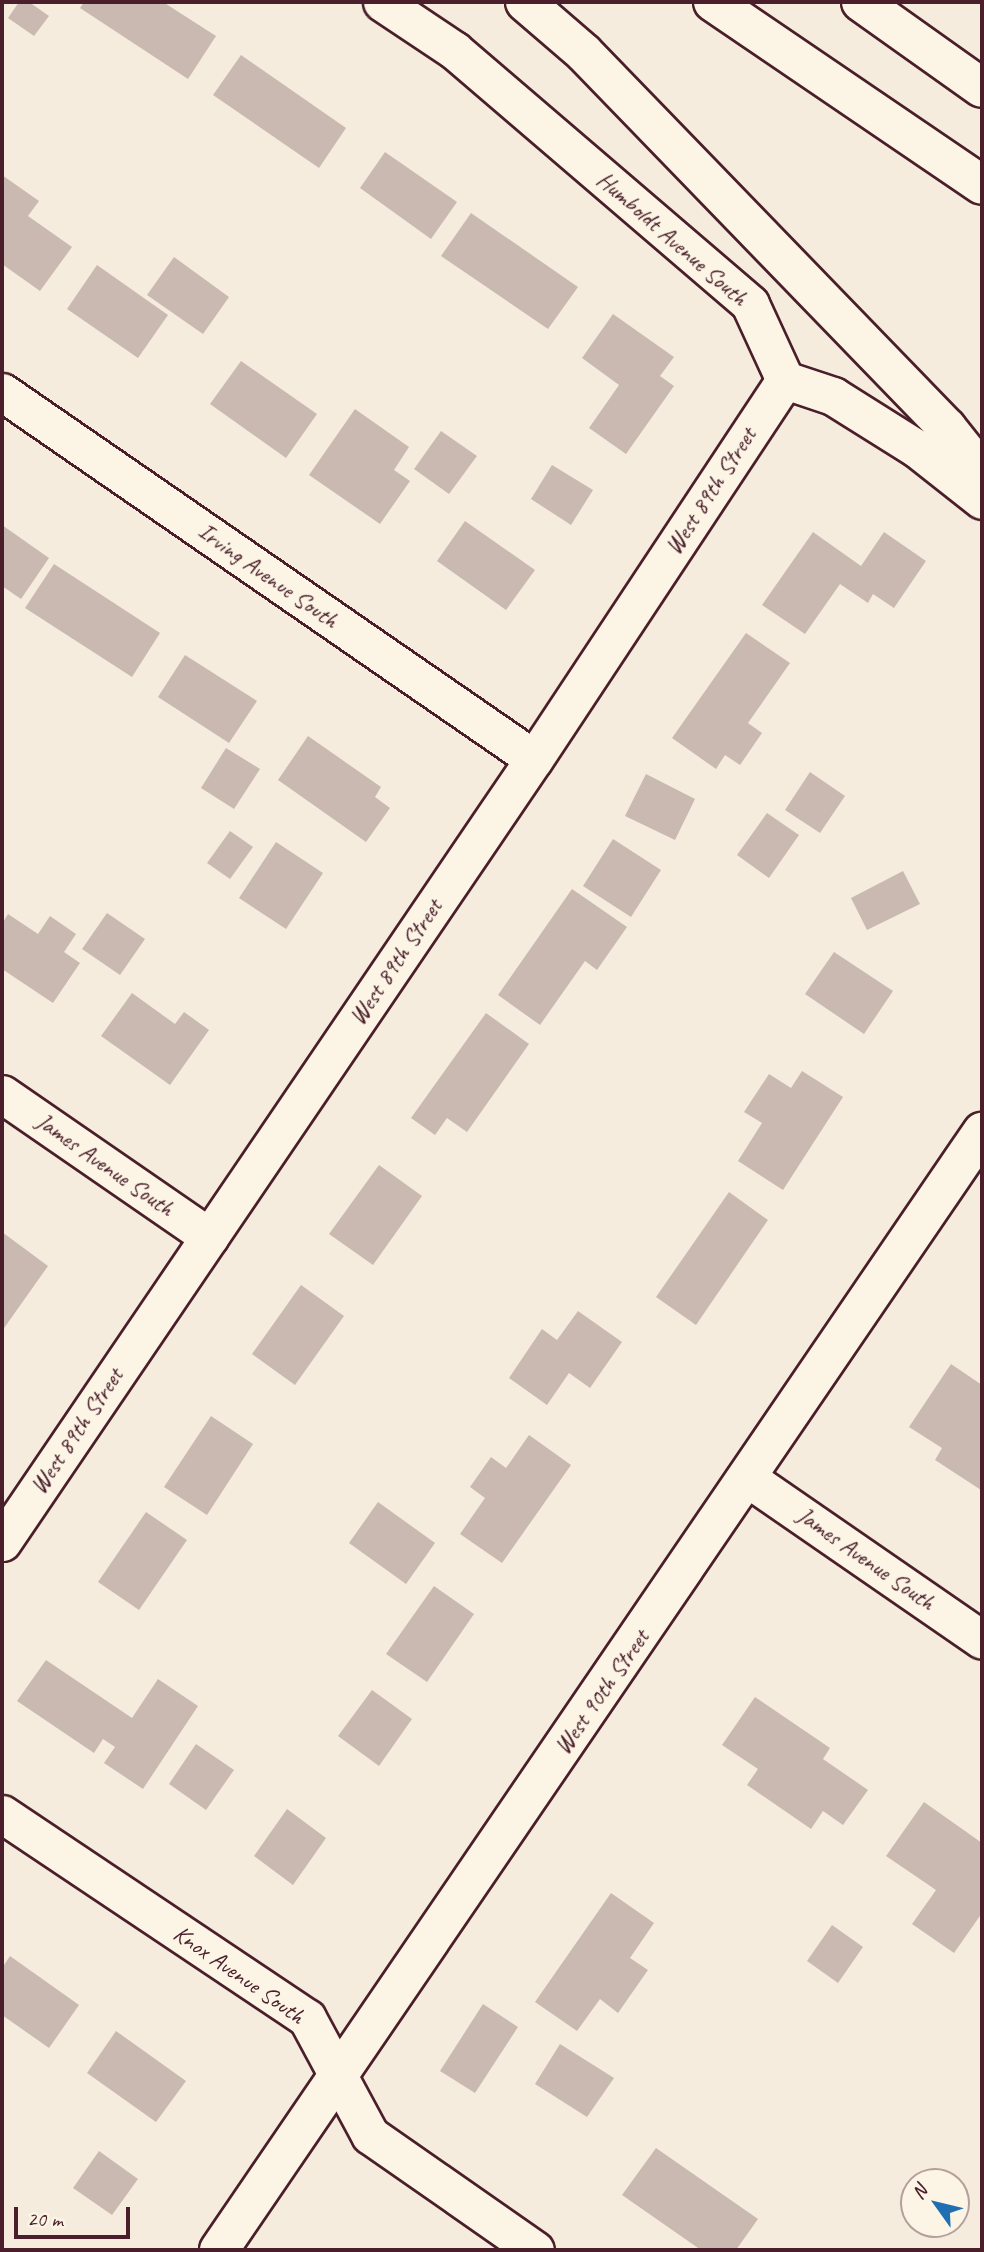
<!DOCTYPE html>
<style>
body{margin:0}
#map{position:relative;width:984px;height:2252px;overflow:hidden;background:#f5ecde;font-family:Caveat,sans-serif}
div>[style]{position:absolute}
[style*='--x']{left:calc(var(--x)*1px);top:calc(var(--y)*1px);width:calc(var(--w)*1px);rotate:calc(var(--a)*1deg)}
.building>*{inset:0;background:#cab9b1}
.roads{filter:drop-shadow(2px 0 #4a1f2b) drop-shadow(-2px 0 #4a1f2b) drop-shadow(0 2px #4a1f2b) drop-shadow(0 -2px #4a1f2b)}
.minor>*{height:37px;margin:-18.5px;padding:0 18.5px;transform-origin:18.5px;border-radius:18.5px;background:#fcf5e5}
.tertiary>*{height:38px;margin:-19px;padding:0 19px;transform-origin:19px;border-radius:19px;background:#fcf5e5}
.motorway>*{height:38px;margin:-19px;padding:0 19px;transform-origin:19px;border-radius:19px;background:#fcf5e5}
span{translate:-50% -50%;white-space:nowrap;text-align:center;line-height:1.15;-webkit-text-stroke:5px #fcf5e5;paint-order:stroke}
.street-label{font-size:24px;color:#4a1f2b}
.frame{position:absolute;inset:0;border:4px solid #4a1f2b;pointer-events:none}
.north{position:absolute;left:900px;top:2168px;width:70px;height:70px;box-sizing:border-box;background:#fcf5e5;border:2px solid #b59f9b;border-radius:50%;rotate:304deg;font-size:19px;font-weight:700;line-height:28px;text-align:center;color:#4a1f2b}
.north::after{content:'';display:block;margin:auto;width:24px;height:32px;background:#1f6fb2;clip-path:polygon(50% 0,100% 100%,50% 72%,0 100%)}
.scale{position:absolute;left:14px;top:2207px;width:116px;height:32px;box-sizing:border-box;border:4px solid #4a1f2b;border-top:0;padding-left:9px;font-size:21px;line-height:24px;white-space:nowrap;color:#4a1f2b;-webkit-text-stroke:5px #fcf5e5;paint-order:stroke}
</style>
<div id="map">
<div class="building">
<i style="clip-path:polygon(19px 2px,29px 2px,49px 16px,34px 36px,8px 18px)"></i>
<i style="clip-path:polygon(84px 2px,163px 2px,216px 36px,188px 79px,80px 8px)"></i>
<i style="clip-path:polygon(241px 55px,346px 128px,319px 168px,213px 95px)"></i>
<i style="clip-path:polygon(385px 152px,457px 202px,431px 239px,360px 188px)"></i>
<i style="clip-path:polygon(2px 175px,39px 201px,28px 216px,72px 247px,40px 291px,2px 264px)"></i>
<i style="clip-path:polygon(471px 213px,578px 287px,548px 329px,441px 256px)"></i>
<i style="clip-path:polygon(174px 257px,229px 297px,203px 334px,147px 295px)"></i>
<i style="clip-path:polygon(97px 265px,168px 315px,138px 358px,67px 309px)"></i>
<i style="clip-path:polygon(613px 314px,674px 357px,660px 376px,674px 386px,626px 454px,589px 428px,619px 385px,582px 358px)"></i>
<i style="clip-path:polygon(241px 361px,317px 414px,286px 458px,210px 404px)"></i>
<i style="clip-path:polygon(355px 409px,409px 447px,394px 470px,410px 481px,380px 524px,309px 475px)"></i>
<i style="clip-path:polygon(441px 431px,477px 456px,449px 494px,414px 469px)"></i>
<i style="clip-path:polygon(552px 465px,593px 490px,571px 525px,531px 499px)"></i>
<i style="clip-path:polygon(465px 521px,535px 570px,506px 610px,437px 561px)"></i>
<i style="clip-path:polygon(2px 525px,49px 558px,21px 599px,2px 586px)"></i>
<i style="clip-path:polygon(813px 532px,861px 566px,884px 532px,926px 561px,894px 608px,873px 594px,868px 603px,840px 584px,805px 634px,762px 605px)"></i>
<i style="clip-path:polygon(54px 564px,160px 633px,132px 677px,25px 608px)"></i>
<i style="clip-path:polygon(746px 633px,790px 663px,748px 723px,762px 733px,740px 765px,725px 755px,716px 769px,672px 738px)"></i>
<i style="clip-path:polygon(185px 655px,257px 701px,229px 743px,158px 697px)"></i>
<i style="clip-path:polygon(308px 736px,381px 787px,375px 797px,390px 808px,366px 842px,278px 780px)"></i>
<i style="clip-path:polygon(226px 748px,260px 769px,234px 809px,201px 788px)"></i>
<i style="clip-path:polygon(810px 772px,845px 796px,820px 833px,785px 810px)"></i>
<i style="clip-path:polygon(646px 774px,695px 799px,675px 840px,625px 816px)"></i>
<i style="clip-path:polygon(767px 813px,799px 835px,769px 878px,737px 855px)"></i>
<i style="clip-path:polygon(230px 831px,253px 847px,230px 879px,207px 863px)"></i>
<i style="clip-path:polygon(613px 839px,661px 870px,631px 917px,583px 886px)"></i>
<i style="clip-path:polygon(276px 842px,323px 873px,286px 929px,239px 898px)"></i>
<i style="clip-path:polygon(903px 871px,920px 904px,867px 930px,851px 898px)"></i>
<i style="clip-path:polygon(572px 889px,627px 927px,597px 970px,585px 961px,540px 1025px,498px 995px)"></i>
<i style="clip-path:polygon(107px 913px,145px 939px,120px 975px,82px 949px)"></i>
<i style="clip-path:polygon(8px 914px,38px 934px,50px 916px,76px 934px,64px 952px,80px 963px,53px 1003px,2px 969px,2px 924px)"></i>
<i style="clip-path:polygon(834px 952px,893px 991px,864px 1034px,805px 994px)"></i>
<i style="clip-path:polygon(132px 993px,175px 1024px,184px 1012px,209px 1030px,170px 1085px,101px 1036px)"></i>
<i style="clip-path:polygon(486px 1013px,529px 1044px,467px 1132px,447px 1118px,435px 1135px,411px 1118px)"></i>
<i style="clip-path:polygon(802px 1071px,843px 1097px,783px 1190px,738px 1161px,762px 1123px,744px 1112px,769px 1074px,791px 1088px)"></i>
<i style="clip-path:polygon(379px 1165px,422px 1196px,373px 1265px,329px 1234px)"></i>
<i style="clip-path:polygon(729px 1192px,768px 1220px,696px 1325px,656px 1297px)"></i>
<i style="clip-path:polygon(2px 1232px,48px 1266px,2px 1331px)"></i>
<i style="clip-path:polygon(301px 1285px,344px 1316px,295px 1385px,252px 1354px)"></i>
<i style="clip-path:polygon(578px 1311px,622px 1342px,590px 1388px,569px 1373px,547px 1405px,509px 1378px,542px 1329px,557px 1340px)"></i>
<i style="clip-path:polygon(951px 1364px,982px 1385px,981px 1490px,935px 1460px,942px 1448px,909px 1427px)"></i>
<i style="clip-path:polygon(211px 1416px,253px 1444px,207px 1515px,164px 1487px)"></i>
<i style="clip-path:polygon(529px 1435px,571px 1465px,502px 1563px,460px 1534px,485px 1498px,470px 1487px,491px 1457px,506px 1468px)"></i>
<i style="clip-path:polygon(378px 1502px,435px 1543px,406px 1584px,349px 1543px)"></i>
<i style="clip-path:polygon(146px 1512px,187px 1540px,139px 1610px,98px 1582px)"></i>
<i style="clip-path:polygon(434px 1586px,474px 1614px,427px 1682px,386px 1654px)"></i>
<i style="clip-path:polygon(46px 1660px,132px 1718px,158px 1679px,198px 1706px,143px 1789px,104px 1763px,115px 1747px,103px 1739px,94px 1753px,17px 1701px)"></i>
<i style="clip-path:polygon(372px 1690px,412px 1719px,379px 1766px,338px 1736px)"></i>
<i style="clip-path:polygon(755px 1697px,830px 1748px,823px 1759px,868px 1790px,843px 1825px,823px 1811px,811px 1829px,747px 1785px,758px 1769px,722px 1745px)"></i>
<i style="clip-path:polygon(196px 1744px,234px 1770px,206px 1810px,169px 1784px)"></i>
<i style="clip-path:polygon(924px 1802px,982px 1843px,982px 1913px,954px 1953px,912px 1924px,936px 1890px,886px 1856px)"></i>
<i style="clip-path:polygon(287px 1809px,326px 1838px,293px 1885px,254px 1856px)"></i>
<i style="clip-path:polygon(611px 1893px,654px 1923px,630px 1958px,648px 1970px,618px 2013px,600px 1999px,577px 2031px,535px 2002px)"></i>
<i style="clip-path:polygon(832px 1925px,863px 1947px,838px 1983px,807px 1961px)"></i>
<i style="clip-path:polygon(10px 1956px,79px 2005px,49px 2048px,2px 2015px,2px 1968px)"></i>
<i style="clip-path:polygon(483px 2004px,518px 2027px,475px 2093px,440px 2071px)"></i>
<i style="clip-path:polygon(116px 2031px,186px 2081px,156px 2122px,87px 2073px)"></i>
<i style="clip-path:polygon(560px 2044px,614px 2078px,587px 2117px,535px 2084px)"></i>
<i style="clip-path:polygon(656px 2148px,758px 2219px,736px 2250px,701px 2250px,622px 2195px)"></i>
<i style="clip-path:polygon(99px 2151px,138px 2179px,112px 2215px,73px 2188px)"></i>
</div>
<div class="roads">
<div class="minor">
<i style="--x:382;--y:2;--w:87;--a:33.7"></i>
<i style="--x:454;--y:50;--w:390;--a:40.6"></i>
<i style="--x:750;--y:304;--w:84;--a:65.3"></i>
<i style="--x:785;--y:380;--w:51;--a:18.4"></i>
<i style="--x:833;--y:396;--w:98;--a:32.1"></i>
<i style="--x:916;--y:448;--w:84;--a:38.2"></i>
<i style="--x:2;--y:392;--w:646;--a:34.6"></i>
<i style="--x:2;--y:1094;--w:252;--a:34.6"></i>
<i style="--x:749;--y:1479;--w:283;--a:34.6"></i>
<i style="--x:2;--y:1542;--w:947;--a:-55.81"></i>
<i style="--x:534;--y:759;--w:455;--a:-56.5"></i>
<i style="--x:2;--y:1814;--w:367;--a:33.8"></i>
<i style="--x:307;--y:2018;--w:133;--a:61.7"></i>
<i style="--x:370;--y:2135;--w:201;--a:34.9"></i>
</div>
<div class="tertiary">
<i style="--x:219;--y:2250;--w:1354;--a:-55.69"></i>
</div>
<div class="motorway">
<i style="--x:525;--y:2;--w:78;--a:40.8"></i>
<i style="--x:584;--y:53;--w:522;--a:45.93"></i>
<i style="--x:947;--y:428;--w:56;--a:51.5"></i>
<i style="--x:713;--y:2;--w:325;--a:34.2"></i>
<i style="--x:861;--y:2;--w:148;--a:35.4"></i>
</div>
</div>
<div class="street-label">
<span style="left:672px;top:239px;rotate:41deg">Humboldt Avenue South</span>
<span style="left:711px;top:491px;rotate:-57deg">West 89th Street</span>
<span style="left:268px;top:576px;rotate:35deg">Irving Avenue South</span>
<span style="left:396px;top:962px;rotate:-56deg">West 89th Street</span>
<span style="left:105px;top:1165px;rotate:35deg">James Avenue South</span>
<span style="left:77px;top:1431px;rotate:-56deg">West 89th Street</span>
<span style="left:866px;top:1559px;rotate:35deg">James Avenue South</span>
<span style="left:602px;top:1692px;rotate:-55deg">West 90th Street</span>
<span style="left:239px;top:1975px;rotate:35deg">Knox Avenue South</span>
</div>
<div class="frame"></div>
<div class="north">N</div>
<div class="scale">20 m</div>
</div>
